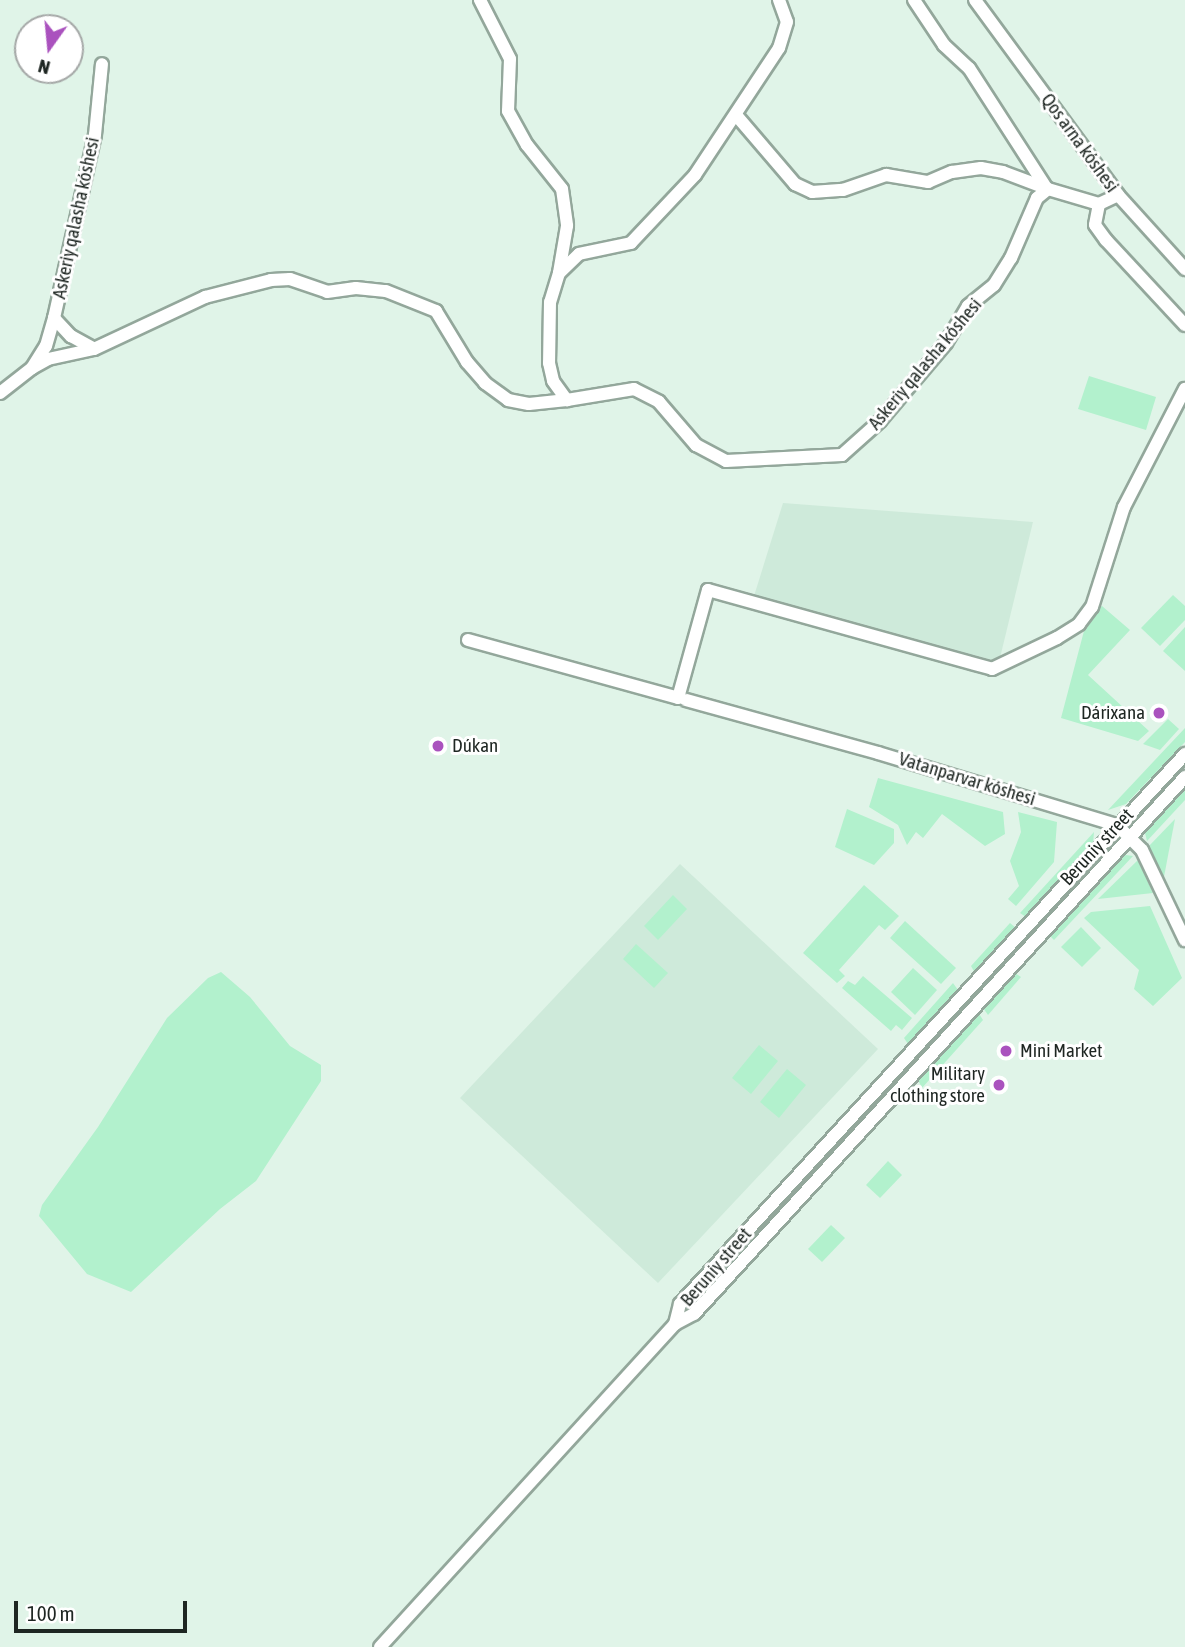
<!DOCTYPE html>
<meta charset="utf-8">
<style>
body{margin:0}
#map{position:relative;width:1185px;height:1647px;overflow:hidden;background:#e0f4e8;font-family:"Asap Condensed",sans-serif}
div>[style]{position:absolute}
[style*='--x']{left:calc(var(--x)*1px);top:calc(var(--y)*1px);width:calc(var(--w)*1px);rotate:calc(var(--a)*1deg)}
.built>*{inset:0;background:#ceeada}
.green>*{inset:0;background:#b2f1cd}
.roads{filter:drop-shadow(2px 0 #93a79b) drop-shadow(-2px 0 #93a79b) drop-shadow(0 2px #93a79b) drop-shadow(0 -2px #93a79b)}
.minor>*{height:12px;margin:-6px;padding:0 6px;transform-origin:6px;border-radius:6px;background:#fff}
.dots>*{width:19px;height:19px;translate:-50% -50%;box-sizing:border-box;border:4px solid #fff;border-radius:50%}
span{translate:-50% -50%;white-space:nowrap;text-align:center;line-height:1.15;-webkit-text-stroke:6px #fff;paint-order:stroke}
.street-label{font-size:19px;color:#1e2622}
.poi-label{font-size:19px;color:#1e2622}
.right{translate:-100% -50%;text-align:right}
.left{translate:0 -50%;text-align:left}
.north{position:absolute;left:14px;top:14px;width:70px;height:70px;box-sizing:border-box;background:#fff;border:2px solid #a5a8a7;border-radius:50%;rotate:195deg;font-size:19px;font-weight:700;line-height:28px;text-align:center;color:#1e2622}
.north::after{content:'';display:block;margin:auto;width:24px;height:32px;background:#aa52be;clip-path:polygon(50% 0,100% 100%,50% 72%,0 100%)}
.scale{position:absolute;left:14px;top:1601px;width:173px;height:32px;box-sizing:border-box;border:4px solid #1e2622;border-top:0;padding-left:9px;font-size:21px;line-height:24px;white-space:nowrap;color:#1e2622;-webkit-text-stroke:5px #fff;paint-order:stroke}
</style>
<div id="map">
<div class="built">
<i style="clip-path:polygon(783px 503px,1033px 522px,999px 662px,754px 596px)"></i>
<i style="clip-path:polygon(680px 864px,878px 1049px,658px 1283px,460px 1098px)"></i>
</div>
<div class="green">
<i style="clip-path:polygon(1089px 376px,1156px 397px,1146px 430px,1078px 409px)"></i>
<i style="clip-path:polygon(1173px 595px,1185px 606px,1185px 620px,1160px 646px,1141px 628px)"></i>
<i style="clip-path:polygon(1102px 606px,1130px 630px,1088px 675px,1149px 731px,1138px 741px,1061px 718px,1089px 612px)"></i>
<i style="clip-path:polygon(1185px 627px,1185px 671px,1163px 651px)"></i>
<i style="clip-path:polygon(1168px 719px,1179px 729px,1160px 750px,1143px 744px)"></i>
<i style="clip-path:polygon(1185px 728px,1185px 742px,1126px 804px,1108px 810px)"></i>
<i style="clip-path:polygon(878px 778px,1003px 812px,1005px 834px,985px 846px,942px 814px,923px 838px,916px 832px,907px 845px,898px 825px,869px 807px)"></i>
<i style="clip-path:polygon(1185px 782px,1185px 800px,1147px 841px,1145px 833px,1150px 820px)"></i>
<i style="clip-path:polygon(847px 809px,894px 829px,894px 843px,874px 865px,835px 847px)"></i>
<i style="clip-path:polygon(1018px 812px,1057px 822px,1054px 862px,1016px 906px,1008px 899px,1019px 886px,1010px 861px,1021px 832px)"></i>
<i style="clip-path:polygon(1175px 819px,1163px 882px,1148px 847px)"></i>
<i style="clip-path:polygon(1094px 832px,1093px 844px,1026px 917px,1020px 913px)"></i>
<i style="clip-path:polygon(1126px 855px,1133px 856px,1054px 940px,1048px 934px,1117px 858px)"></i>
<i style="clip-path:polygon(1138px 860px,1153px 893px,1098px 899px)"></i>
<i style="clip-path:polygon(864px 885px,899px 916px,885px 930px,879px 925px,839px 970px,845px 976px,837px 983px,803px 953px)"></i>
<i style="clip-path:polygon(673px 895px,687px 909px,658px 940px,644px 926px)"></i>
<i style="clip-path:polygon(1150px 906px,1182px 978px,1153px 1006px,1134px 989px,1139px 970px,1084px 918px,1091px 912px)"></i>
<i style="clip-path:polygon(905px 921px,956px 968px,941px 984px,890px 938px)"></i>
<i style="clip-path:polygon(1010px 923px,1016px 928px,975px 973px,971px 966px)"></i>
<i style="clip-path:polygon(1081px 927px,1101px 948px,1082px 967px,1061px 947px)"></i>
<i style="clip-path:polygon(636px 944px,668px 973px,654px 988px,623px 959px)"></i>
<i style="clip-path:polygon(913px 968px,937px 990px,915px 1015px,891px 992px)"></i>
<i style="clip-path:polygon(1012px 971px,1021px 977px,988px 1015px,981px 1005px)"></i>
<i style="clip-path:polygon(221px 972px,250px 997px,290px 1046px,321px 1065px,321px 1081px,256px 1181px,220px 1209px,131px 1292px,87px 1274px,39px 1216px,42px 1205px,98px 1127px,167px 1018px,208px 978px)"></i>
<i style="clip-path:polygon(863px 976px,912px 1018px,902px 1030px,896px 1025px,891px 1031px,842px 988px,848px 981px,855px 985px)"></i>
<i style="clip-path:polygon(953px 983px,958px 990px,908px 1044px,904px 1038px)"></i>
<i style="clip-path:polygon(976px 1009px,983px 1020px,922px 1088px,917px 1078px)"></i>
<i style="clip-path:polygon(759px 1045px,778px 1061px,751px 1094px,732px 1078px)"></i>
<i style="clip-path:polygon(787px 1069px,806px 1085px,779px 1118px,760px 1102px)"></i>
<i style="clip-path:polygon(888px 1161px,902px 1175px,880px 1198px,866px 1185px)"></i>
<i style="clip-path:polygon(831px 1225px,845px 1238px,822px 1262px,808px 1249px)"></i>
</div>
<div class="roads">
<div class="minor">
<i style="--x:480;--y:0;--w:66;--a:63"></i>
<i style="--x:510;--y:59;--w:52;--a:92.2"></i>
<i style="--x:508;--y:111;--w:39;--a:61"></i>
<i style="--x:527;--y:145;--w:56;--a:51.5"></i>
<i style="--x:562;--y:189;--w:37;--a:82"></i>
<i style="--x:567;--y:226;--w:48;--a:99.7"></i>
<i style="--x:779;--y:0;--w:23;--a:70"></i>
<i style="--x:787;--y:22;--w:27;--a:107"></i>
<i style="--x:779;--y:48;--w:152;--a:123.5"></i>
<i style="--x:695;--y:175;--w:93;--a:133.3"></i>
<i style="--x:631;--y:243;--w:53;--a:168.1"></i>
<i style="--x:579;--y:254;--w:28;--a:136"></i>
<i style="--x:559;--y:273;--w:30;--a:107"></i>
<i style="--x:550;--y:302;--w:61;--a:90.9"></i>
<i style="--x:549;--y:363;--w:18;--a:77"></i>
<i style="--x:553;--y:381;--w:24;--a:54"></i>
<i style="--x:567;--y:400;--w:68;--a:-9.3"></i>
<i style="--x:634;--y:389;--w:28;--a:27"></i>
<i style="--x:659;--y:402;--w:57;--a:49.3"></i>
<i style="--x:696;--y:445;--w:34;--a:28"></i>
<i style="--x:726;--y:461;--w:116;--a:-3"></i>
<i style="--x:842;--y:455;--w:51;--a:-41.8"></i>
<i style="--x:880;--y:421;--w:102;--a:-49.8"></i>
<i style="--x:946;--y:343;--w:43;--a:-59.3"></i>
<i style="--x:968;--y:306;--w:33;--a:-39"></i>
<i style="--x:994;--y:285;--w:32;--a:-58"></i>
<i style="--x:1011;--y:258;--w:65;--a:-66.6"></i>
<i style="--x:1037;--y:198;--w:14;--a:-39"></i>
<i style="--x:914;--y:0;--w:54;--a:56.3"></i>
<i style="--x:944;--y:45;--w:34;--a:43"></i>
<i style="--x:969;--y:68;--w:144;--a:57.2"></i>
<i style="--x:975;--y:0;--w:242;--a:53.7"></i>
<i style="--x:1118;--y:195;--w:100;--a:47.8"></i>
<i style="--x:736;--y:115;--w:91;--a:49.5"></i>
<i style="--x:795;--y:184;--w:19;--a:25"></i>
<i style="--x:812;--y:192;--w:31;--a:-4"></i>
<i style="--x:843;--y:190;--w:46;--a:-19.2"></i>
<i style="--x:886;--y:175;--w:43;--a:9.5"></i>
<i style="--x:928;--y:182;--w:26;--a:-23"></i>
<i style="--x:952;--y:172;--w:29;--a:-8"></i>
<i style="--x:981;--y:168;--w:22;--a:10"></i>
<i style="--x:1003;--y:172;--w:48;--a:20.7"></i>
<i style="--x:1048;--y:189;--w:53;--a:16.4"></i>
<i style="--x:1099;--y:204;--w:21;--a:-25"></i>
<i style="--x:1099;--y:204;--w:21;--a:101"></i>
<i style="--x:1095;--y:225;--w:19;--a:54"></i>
<i style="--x:1106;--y:240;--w:116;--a:47.1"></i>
<i style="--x:54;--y:318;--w:25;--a:47"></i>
<i style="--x:71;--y:336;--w:26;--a:29"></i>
<i style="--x:32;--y:368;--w:18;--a:-29"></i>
<i style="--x:48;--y:359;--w:47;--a:-12.3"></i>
<i style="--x:94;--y:349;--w:123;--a:-25.1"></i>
<i style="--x:205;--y:297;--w:68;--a:-14.4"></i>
<i style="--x:271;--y:280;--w:19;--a:-3"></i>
<i style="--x:290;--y:279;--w:39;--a:19"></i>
<i style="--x:327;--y:292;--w:29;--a:-8"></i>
<i style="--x:356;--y:288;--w:30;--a:6"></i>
<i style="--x:386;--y:291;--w:54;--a:21.8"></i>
<i style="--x:436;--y:311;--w:60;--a:58.7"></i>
<i style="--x:467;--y:362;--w:28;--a:49"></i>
<i style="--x:485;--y:383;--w:29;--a:36"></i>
<i style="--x:508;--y:400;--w:21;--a:11"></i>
<i style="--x:529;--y:404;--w:38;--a:-6"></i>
<i style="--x:0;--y:393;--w:41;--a:-38"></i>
<i style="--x:32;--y:368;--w:26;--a:-58"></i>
<i style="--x:46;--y:346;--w:29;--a:-74"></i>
<i style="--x:54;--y:318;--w:188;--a:-77.4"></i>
<i style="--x:95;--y:135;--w:71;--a:-84.4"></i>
<i style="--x:468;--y:640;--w:218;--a:15.4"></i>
<i style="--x:678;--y:698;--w:112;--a:-74.5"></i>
<i style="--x:708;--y:590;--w:295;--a:15.5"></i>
<i style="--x:992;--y:669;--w:72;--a:-25.5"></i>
<i style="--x:1057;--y:638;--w:26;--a:-32"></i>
<i style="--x:1079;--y:624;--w:21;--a:-53"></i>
<i style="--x:1092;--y:607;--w:105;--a:-72.3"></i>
<i style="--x:1124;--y:507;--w:133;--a:-62.7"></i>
<i style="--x:686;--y:700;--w:199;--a:15.4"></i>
<i style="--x:878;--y:753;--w:250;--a:16.8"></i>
<i style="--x:1117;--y:825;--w:35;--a:45"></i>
<i style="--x:1142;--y:850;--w:100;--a:64.5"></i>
<i style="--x:675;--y:1324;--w:21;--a:-76"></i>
<i style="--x:680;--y:1304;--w:747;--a:-47.44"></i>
<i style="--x:380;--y:1647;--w:437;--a:-47.6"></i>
<i style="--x:675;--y:1324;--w:21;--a:-28"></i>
<i style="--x:694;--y:1314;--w:728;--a:-47.56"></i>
</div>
</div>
<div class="dots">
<i style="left:1159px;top:713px;background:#aa52be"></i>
<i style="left:438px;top:746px;background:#aa52be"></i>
<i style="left:1006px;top:1051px;background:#aa52be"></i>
<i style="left:999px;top:1085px;background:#aa52be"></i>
</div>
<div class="street-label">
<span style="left:1080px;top:143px;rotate:54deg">Qos arna kóshesi</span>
<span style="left:76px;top:218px;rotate:-78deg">Askeriy qalasha kóshesi</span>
<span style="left:925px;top:364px;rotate:-50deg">Askeriy qalasha kóshesi</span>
<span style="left:967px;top:779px;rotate:17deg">Vatanparvar kóshesi</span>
<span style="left:1097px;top:847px;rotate:-47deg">Beruniy street</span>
<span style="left:716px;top:1267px;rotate:-49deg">Beruniy street</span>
</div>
<div class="poi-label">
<span class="right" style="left:1145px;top:713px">Dárixana</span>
<span class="left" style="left:452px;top:746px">Dúkan</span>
<span class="left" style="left:1020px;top:1051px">Mini Market</span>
<span class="right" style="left:985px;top:1085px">Military<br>clothing store</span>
</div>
<div class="north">N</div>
<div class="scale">100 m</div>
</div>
